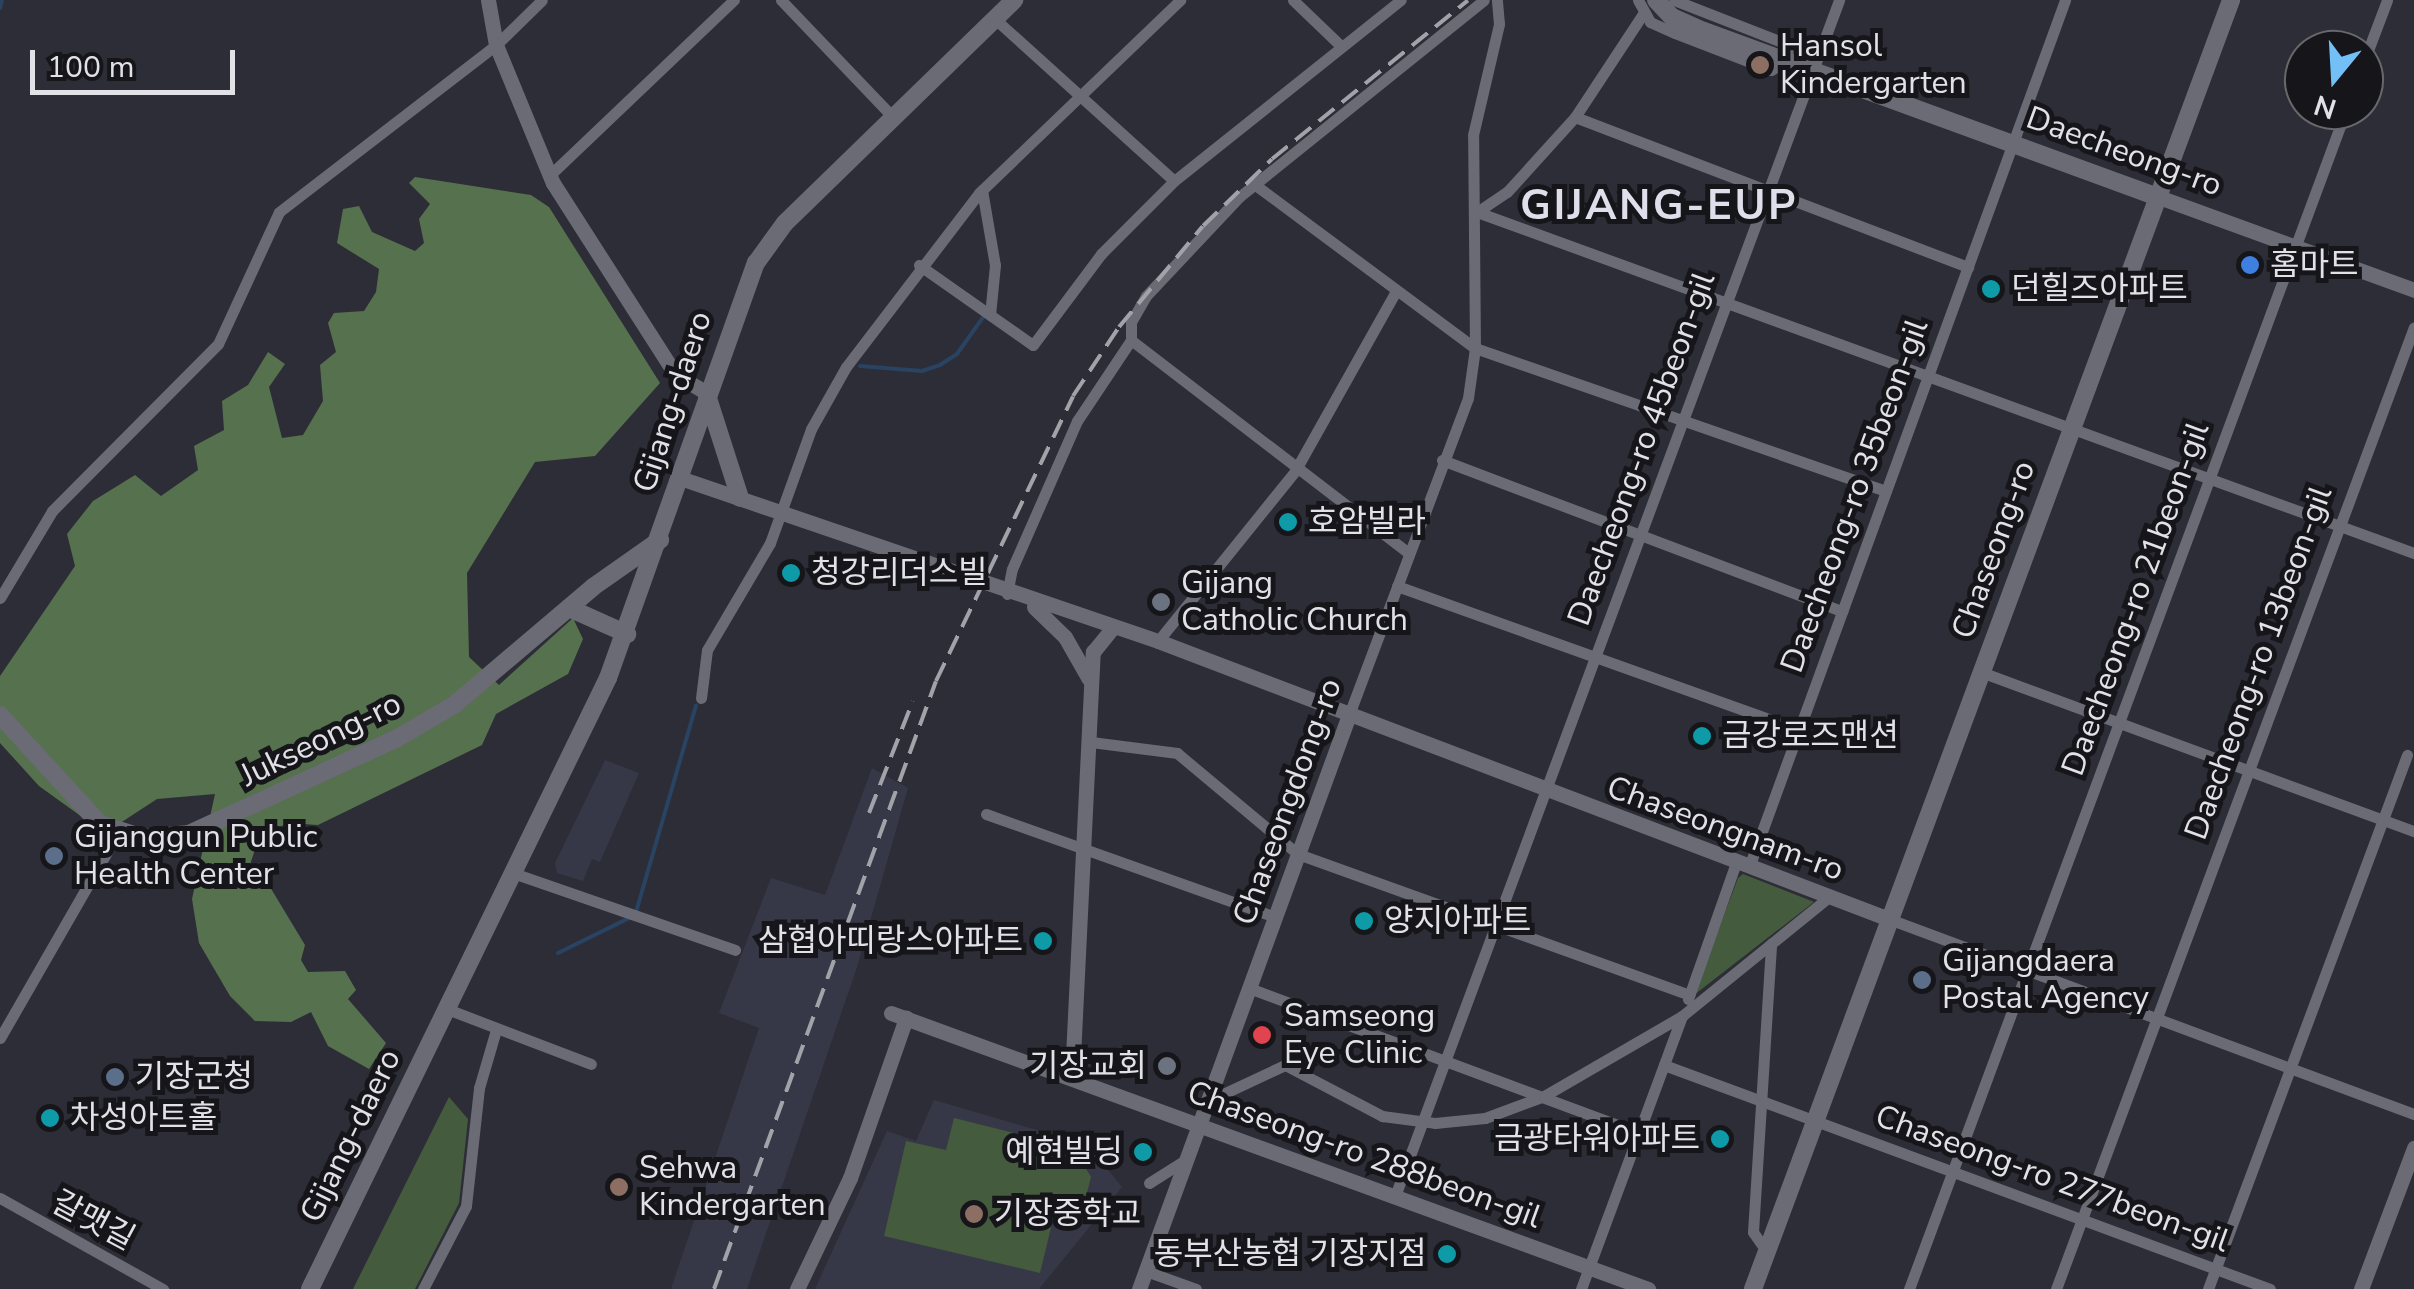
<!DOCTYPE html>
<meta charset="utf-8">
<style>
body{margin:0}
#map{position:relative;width:2414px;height:1289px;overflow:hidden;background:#2d2d37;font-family:"Nunito Sans","Noto Sans KR",sans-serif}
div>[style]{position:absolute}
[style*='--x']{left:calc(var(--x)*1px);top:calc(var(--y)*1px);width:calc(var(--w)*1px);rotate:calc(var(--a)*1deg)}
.built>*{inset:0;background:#373847}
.green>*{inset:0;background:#445b3d}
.forest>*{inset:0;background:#56714d}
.stream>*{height:4px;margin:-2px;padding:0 2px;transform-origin:2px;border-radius:2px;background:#294362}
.minor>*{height:11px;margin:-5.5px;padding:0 5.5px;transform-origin:5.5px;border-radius:5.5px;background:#6a6b75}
.tertiary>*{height:15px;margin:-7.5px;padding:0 7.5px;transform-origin:7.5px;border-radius:7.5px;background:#6a6b75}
.secondary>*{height:18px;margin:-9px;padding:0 9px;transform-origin:9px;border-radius:9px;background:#6a6b75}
.rail>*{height:4px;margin-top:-2px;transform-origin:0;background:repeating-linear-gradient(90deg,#a2a2a9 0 20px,transparent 0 30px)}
.dots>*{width:28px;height:28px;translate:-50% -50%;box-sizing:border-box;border:5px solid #16161a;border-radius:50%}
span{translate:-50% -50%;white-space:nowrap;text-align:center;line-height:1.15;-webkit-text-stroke:10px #16161a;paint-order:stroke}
.poi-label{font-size:32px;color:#e1e1e7}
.left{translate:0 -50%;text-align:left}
.right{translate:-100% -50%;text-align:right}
.street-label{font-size:32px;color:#e1e1e7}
.district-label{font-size:42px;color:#dedfeb;font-weight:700;letter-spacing:2.5px}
.north{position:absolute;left:2284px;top:30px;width:100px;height:100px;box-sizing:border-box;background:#16161a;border:2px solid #67676c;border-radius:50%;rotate:198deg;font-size:28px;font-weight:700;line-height:40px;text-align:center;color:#e1e1e7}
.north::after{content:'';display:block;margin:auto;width:35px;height:45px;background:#73c0f6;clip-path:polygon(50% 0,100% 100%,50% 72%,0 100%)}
.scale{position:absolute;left:30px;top:50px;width:205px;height:45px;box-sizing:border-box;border:5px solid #e1e1e7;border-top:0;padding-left:12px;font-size:30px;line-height:35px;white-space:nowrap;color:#e1e1e7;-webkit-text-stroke:8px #16161a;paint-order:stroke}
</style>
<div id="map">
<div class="built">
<i style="clip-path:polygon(605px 760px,639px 773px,600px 862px,592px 859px,583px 881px,557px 873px,555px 863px)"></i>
<i style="clip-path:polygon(872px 768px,908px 788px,857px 967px,747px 1289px,671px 1289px,759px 1028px,719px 1013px,771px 878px,825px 895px)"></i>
<i style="clip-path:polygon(934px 1100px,1088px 1145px,1122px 1187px,1039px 1289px,815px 1289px,887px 1131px,916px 1141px)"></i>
</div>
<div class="green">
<i style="clip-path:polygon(1743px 874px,1814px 902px,1694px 995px,1738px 878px)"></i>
<i style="clip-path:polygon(449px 1097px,468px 1119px,459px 1203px,415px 1289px,353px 1289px)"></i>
<i style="clip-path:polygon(954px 1118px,1046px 1141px,1044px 1153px,1082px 1162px,1091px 1177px,1081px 1216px,1055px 1211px,1040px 1273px,884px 1236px,906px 1141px,946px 1150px)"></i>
</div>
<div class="forest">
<i style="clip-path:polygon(415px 177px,531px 195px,549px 207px,660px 383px,595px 456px,535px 462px,467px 573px,469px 657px,499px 685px,573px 618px,583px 639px,568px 674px,496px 714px,482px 745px,318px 825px,288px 823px,260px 836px,248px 870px,270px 887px,305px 945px,301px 960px,308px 972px,345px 971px,356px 990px,348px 999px,386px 1043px,369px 1069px,328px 1046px,311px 1012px,291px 1022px,255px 1021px,230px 996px,199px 943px,192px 899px,215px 794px,157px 799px,108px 831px,96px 827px,39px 786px,0 743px,0 676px,75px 566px,67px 534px,93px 501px,135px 475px,161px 496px,198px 470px,194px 446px,224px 430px,222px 401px,248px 385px,268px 352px,285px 364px,269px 387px,282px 438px,303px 435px,323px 401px,320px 365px,336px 352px,328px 323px,334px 313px,364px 311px,376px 292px,379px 269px,337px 243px,343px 209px,359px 206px,372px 232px,415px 251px,424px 243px,419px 219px,430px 204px,409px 183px)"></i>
</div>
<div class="stream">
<i style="--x:0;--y:8;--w:8;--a:-76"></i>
<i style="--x:860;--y:366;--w:62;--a:4.6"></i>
<i style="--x:922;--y:371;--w:19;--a:-18"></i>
<i style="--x:940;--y:365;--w:20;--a:-33"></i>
<i style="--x:957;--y:354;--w:47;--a:-54.6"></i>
<i style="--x:636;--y:912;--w:215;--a:-73.8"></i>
<i style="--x:558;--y:953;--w:79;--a:-26.2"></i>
</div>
<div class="minor">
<i style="--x:781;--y:0;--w:162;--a:46.3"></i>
<i style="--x:1293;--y:0;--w:66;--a:43.8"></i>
<i style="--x:1638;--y:0;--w:25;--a:61"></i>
<i style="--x:1650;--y:22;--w:27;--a:24"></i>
<i style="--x:1675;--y:33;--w:103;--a:21.1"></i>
<i style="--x:1771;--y:70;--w:19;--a:-28"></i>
<i style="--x:1788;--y:61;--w:17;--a:-93"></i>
<i style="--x:1787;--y:44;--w:121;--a:-158.7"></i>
<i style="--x:995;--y:19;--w:241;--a:42.1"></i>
<i style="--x:2364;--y:61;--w:65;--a:-69.3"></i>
<i style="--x:1575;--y:117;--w:421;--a:20.9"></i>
<i style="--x:550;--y:175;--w:254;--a:-43.6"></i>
<i style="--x:1254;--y:184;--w:275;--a:36.6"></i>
<i style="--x:1475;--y:348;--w:435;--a:19.2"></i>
<i style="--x:982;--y:190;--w:76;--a:80.2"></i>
<i style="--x:995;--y:265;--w:50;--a:95.7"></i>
<i style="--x:1477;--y:212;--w:997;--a:20"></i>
<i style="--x:1477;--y:212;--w:36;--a:-34"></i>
<i style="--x:1507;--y:192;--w:101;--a:-47.8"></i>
<i style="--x:1575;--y:117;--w:123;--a:-56.6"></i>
<i style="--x:919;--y:265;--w:139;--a:35.1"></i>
<i style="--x:1033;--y:345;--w:114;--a:-53.2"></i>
<i style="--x:1101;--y:254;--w:103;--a:-45"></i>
<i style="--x:1174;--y:181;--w:290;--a:-38.6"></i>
<i style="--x:1131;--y:340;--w:18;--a:-90"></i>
<i style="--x:1131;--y:322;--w:30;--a:-60"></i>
<i style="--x:1146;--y:296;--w:136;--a:-46.8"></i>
<i style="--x:1239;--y:197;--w:314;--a:-38.8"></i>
<i style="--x:1131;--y:340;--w:348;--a:37.5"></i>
<i style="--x:1442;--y:460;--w:428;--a:20.7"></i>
<i style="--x:1397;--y:586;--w:427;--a:19.7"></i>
<i style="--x:1007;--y:594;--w:25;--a:-79"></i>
<i style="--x:1012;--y:569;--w:162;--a:-66.3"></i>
<i style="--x:1077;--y:421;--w:97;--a:-56.3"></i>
<i style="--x:0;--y:598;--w:101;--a:-59.1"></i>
<i style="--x:52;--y:511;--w:235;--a:-45.2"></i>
<i style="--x:218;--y:344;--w:145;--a:-65.2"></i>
<i style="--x:279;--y:212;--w:274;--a:-37.6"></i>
<i style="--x:496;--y:45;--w:64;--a:-44.4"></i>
<i style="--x:1158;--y:641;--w:218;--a:-51.1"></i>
<i style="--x:1295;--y:471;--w:204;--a:-60.7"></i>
<i style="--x:1981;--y:672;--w:461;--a:20.2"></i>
<i style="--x:701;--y:698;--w:48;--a:-82.9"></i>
<i style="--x:707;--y:650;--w:124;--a:-59.5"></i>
<i style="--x:770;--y:543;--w:121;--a:-70.2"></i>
<i style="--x:811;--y:429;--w:71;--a:-60.6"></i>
<i style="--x:846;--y:367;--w:219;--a:-52.6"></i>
<i style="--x:979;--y:193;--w:279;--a:-43.8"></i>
<i style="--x:1350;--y:712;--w:335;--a:-69.4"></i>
<i style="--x:1468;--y:398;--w:50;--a:-82"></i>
<i style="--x:1475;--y:348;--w:213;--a:-90.5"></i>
<i style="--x:1473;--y:135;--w:114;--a:-76.8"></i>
<i style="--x:1499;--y:24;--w:24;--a:-95"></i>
<i style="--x:1091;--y:742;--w:87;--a:7.3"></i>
<i style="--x:1177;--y:753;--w:158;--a:39.9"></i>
<i style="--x:1298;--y:854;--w:416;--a:19.8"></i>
<i style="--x:986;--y:814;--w:307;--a:19.6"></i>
<i style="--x:1749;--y:867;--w:923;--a:-69.97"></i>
<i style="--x:513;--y:873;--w:235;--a:19.1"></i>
<i style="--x:1889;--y:919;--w:560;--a:20.38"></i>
<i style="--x:1249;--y:988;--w:416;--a:20.4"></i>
<i style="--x:1688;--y:999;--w:144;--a:-70.6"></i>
<i style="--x:447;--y:1009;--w:154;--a:20.9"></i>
<i style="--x:0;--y:1038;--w:220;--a:-60.1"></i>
<i style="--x:1664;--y:1065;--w:646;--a:20.29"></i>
<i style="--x:1208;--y:1101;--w:85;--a:-25.1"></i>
<i style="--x:1285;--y:1065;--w:110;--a:27.7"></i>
<i style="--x:1382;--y:1116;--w:53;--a:7.5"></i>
<i style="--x:1435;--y:1123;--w:50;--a:-5.7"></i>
<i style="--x:1485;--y:1118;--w:63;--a:-20.4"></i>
<i style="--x:1544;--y:1096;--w:160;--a:-30.1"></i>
<i style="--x:1682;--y:1016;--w:189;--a:-39"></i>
<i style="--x:1149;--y:1183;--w:45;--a:-32.3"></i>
<i style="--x:1395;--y:1196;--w:1276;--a:-69.63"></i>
<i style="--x:0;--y:1198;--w:187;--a:29.2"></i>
<i style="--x:1767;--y:1252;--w:24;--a:-125"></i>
<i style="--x:1753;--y:1232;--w:289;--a:-86.4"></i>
<i style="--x:1146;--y:1271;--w:53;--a:19.8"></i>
<i style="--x:423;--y:1289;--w:93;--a:-62.6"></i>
<i style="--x:466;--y:1206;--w:119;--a:-83.7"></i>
<i style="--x:479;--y:1088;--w:60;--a:-73.7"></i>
<i style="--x:1581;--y:1289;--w:291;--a:-69.7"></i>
<i style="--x:1909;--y:1289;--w:1257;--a:-69.66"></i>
<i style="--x:2056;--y:1289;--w:1026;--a:-69.59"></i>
<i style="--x:2208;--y:1289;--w:570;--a:-69.56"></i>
</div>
<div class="tertiary">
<i style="--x:488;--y:0;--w:46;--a:79.9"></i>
<i style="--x:496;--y:45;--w:149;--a:67.6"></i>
<i style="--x:553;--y:183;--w:228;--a:57.4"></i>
<i style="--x:676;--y:375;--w:34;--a:30"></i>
<i style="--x:2156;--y:196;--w:275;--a:20"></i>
<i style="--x:680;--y:478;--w:505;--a:18.83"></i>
<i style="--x:1158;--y:641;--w:782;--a:20.82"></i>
<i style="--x:1034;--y:607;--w:43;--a:44.1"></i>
<i style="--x:1065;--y:637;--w:48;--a:60.3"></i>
<i style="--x:891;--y:1013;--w:806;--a:20.03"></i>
<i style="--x:1072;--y:1077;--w:426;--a:-87.2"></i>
<i style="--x:1093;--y:652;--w:32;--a:-51"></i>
<i style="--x:797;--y:1289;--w:123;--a:-64.5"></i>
<i style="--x:850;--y:1178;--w:170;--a:-70.7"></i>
<i style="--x:1139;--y:1289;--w:614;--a:-69.91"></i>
<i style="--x:2361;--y:1289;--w:151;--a:-69.4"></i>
</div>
<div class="secondary">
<i style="--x:1656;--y:0;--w:23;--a:47"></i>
<i style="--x:1672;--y:17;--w:35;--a:24"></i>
<i style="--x:1704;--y:31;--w:481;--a:20.1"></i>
<i style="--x:706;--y:392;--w:111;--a:72.2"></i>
<i style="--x:569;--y:608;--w:64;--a:24.1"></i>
<i style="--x:0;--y:715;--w:148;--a:47.5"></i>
<i style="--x:100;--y:824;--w:45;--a:18"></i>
<i style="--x:143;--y:838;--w:46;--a:-5"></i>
<i style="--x:189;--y:834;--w:228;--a:-24.7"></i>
<i style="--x:396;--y:739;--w:67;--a:-30.4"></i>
<i style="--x:454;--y:705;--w:182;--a:-40.3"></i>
<i style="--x:593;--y:587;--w:82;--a:-35"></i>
<i style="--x:310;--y:1289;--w:680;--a:-64"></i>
<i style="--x:608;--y:678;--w:441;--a:-70.4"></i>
<i style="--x:756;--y:263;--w:49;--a:-54.1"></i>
<i style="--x:785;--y:223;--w:320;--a:-44.2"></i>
<i style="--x:1753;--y:1289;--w:1375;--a:-69.65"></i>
</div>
<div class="rail">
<i style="--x:869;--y:813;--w:120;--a:-68.6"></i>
<i style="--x:714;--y:1289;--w:647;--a:-69.94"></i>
<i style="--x:936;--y:681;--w:316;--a:-64.3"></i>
<i style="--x:1073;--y:396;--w:83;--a:-56.3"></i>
<i style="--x:1119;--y:327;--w:131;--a:-50.3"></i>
<i style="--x:1203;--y:226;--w:96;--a:-44.2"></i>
<i style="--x:1272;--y:159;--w:252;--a:-39"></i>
</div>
<div class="dots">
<i style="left:1760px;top:65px;background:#8d6e63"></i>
<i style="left:2250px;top:265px;background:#3f7fe0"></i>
<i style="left:1991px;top:289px;background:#0f9aa8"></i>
<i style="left:1288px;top:522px;background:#0f9aa8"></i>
<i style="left:791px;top:573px;background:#0f9aa8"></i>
<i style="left:1161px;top:602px;background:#6b7280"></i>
<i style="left:1702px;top:736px;background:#0f9aa8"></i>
<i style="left:54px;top:856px;background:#5c6f8a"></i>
<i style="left:1364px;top:921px;background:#0f9aa8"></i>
<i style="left:1043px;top:941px;background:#0f9aa8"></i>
<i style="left:1922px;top:980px;background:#5c6f8a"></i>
<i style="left:1262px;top:1035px;background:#e0444e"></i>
<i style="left:1167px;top:1066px;background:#6b7280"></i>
<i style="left:115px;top:1077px;background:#5c6f8a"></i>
<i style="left:50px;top:1118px;background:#0f9aa8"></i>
<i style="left:1720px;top:1139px;background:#0f9aa8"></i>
<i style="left:1143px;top:1152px;background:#0f9aa8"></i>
<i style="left:619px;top:1187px;background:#8d6e63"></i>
<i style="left:974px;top:1214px;background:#8d6e63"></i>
<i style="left:1447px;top:1254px;background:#0f9aa8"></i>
</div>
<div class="poi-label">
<span class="left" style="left:1780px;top:65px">Hansol<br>Kindergarten</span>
<span class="left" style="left:2270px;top:265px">홈마트</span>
<span class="left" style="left:2011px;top:289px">던힐즈아파트</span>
<span class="left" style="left:1308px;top:522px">호암빌라</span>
<span class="left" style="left:811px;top:573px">청강리더스빌</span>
<span class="left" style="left:1181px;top:602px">Gijang<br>Catholic Church</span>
<span class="left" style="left:1722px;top:736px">금강로즈맨션</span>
<span class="left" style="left:74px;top:856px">Gijanggun Public<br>Health Center</span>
<span class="left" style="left:1384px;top:921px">양지아파트</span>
<span class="right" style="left:1023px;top:941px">삼협아띠랑스아파트</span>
<span class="left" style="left:1942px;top:980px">Gijangdaera<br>Postal Agency</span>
<span class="left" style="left:1284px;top:1035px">Samseong<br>Eye Clinic</span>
<span class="right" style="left:1147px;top:1066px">기장교회</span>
<span class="left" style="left:135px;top:1077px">기장군청</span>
<span class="left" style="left:70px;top:1118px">차성아트홀</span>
<span class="right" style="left:1700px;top:1139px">금광타워아파트</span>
<span class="right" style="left:1123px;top:1152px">예현빌딩</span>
<span class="left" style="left:639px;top:1187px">Sehwa<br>Kindergarten</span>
<span class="left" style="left:994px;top:1214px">기장중학교</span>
<span class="right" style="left:1427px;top:1254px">동부산농협 기장지점</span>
</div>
<div class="street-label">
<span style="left:2124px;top:152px;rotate:20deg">Daecheong-ro</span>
<span style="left:673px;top:402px;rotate:-72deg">Gijang-daero</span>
<span style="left:1642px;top:449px;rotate:-70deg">Daecheong-ro 45beon-gil</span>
<span style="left:1855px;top:496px;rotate:-70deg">Daecheong-ro 35beon-gil</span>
<span style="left:1994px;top:550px;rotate:-70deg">Chaseong-ro</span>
<span style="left:2136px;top:599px;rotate:-70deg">Daecheong-ro 21beon-gil</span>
<span style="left:2259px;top:663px;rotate:-70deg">Daecheong-ro 13beon-gil</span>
<span style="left:321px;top:740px;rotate:-26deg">Jukseong-ro</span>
<span style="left:1288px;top:802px;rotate:-70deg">Chaseongdong-ro</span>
<span style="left:1725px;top:829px;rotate:20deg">Chaseongnam-ro</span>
<span style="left:351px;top:1136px;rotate:-64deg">Gijang-daero</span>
<span style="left:1364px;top:1155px;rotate:20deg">Chaseong-ro 288beon-gil</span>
<span style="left:2052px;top:1179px;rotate:20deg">Chaseong-ro 277beon-gil</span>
<span style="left:93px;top:1221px;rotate:28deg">갈맷길</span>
</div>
<div class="district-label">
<span style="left:1659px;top:206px">GIJANG-EUP</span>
</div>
<div class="north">N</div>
<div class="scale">100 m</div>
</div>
